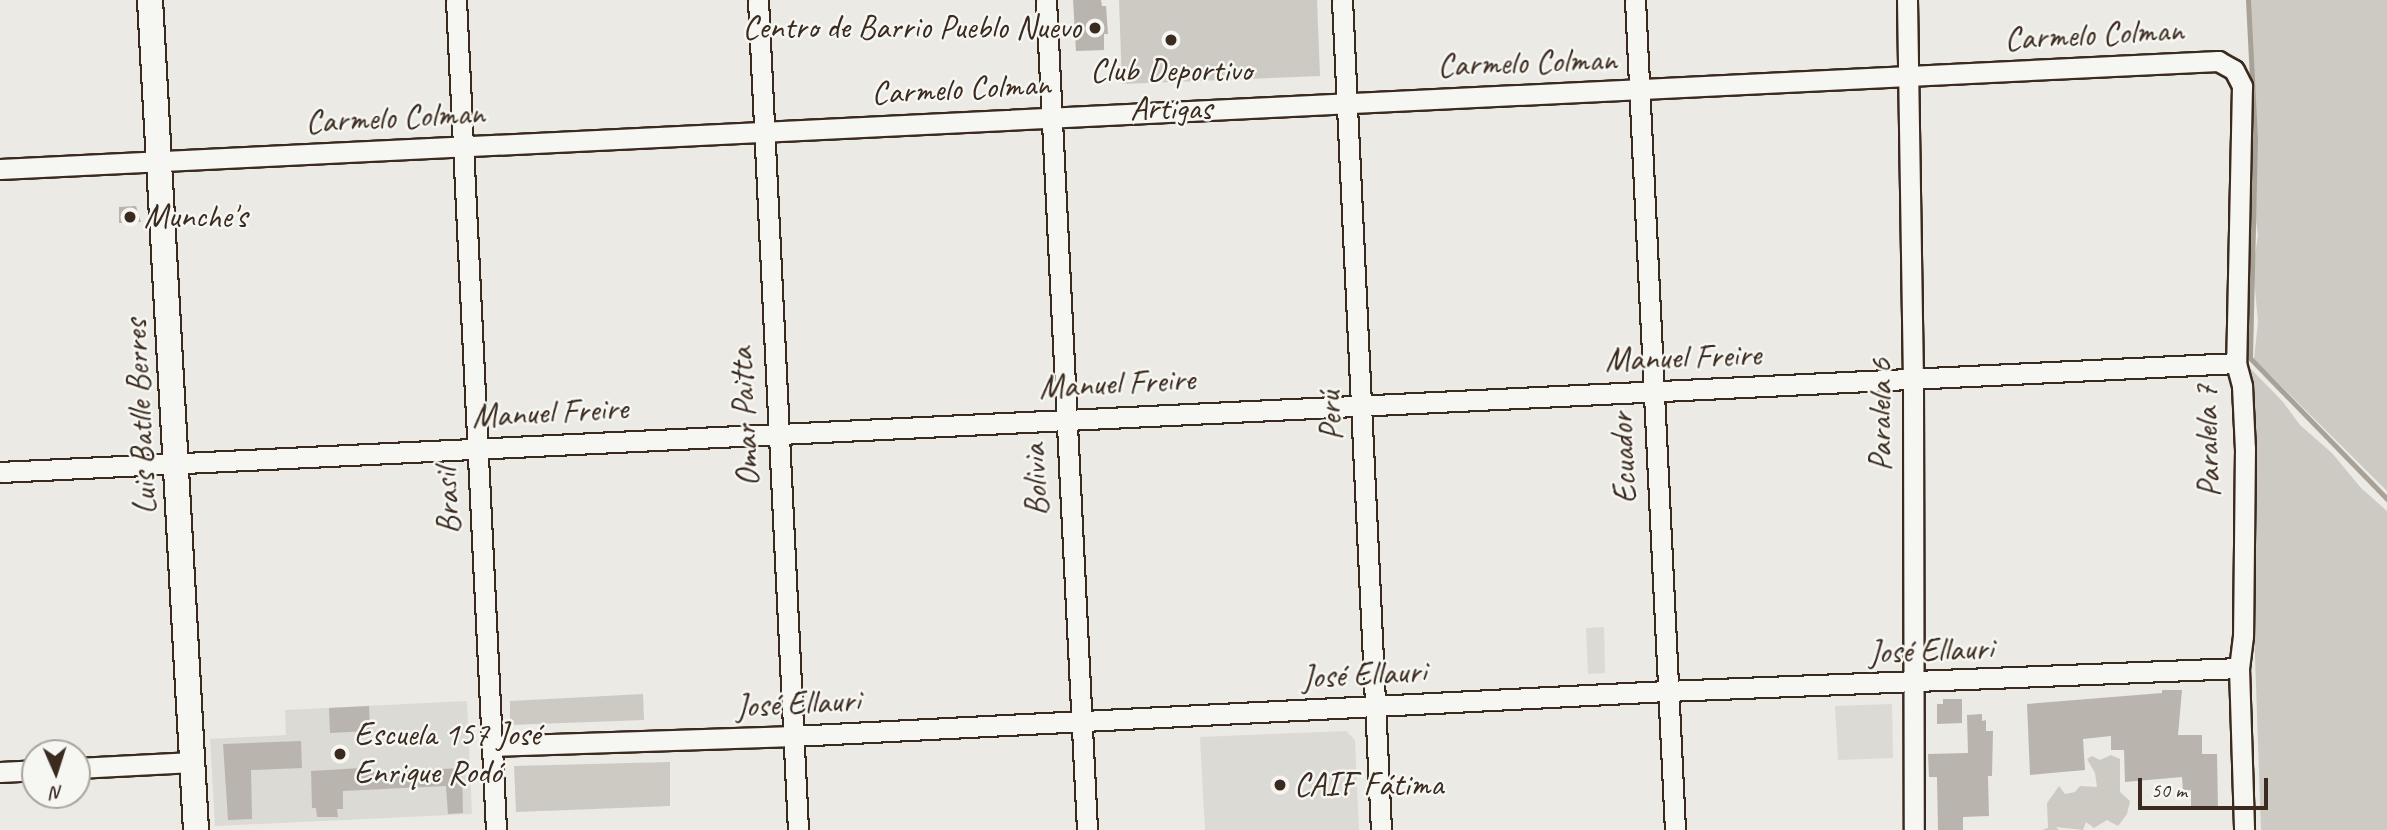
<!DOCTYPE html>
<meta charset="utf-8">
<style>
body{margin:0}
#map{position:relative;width:2387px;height:830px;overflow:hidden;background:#ebeae5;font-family:Caveat,sans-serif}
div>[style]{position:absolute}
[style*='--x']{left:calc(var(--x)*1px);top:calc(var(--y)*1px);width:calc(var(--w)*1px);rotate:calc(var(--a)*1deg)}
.built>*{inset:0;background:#dcdad4}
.green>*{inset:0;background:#cdcac4}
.stream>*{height:5px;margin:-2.5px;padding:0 2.5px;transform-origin:2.5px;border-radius:2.5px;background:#a8a198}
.building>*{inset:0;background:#bab4ae}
.roads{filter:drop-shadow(2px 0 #3b2a1e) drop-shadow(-2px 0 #3b2a1e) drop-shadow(0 2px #3b2a1e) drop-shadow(0 -2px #3b2a1e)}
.minor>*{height:19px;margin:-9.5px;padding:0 9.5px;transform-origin:9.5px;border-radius:9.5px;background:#f6f6f2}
.tertiary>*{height:24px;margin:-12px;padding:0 12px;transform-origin:12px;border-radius:12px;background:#f6f6f2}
.dots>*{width:19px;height:19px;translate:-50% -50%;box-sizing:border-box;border:4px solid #f6f6f2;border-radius:50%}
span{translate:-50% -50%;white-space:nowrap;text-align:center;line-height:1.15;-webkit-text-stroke:5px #f6f6f2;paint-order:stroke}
.poi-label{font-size:33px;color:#3b2a1e}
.right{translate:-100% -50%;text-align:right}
.left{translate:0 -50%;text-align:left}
.street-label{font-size:33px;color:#3b2a1e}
.north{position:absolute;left:21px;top:739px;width:70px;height:70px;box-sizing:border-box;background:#f6f6f2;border:2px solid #aba49d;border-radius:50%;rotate:177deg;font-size:19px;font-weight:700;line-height:28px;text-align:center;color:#3b2a1e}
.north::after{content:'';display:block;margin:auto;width:24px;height:32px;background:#3b2a1e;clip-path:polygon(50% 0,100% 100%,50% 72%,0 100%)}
.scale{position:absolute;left:2138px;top:778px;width:130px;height:32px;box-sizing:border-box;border:4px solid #3b2a1e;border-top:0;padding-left:9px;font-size:21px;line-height:24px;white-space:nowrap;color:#3b2a1e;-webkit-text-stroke:5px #f6f6f2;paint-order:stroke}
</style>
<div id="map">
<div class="built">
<i style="clip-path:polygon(1604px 627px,1605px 673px,1588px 674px,1586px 628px)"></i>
<i style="clip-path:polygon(467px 701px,472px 814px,215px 826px,210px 739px,286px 735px,285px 710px)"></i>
<i style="clip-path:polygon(1892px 704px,1893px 758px,1838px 760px,1835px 706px)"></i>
<i style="clip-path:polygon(1346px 731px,1355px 740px,1359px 830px,1205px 830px,1200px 737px)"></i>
</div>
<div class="green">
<i style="clip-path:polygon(1119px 0,1317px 0,1320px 76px,1122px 84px)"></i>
<i style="clip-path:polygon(2250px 0,2387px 0,2387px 491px,2254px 359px,2258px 322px,2253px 268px,2258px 235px,2253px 199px,2257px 171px)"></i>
<i style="clip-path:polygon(2249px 367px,2283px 402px,2300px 425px,2332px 453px,2361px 488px,2387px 511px,2387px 830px,2261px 830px,2251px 541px,2252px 399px)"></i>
<i style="clip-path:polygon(643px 694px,644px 720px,510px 725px,510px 701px)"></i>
<i style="clip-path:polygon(2111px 755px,2120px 759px,2120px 792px,2130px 801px,2127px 814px,2118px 826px,2107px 820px,2094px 828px,2086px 822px,2083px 830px,2056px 827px,2059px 830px,2042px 830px,2048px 828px,2047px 803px,2059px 786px,2065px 794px,2075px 792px,2080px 786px,2097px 787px,2095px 773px,2087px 759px,2092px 756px,2100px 760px)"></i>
<i style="clip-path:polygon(670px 762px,670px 806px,516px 812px,514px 766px)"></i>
</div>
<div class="stream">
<i style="--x:2248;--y:0;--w:137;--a:87.1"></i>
<i style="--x:2255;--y:137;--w:221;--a:91.3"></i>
<i style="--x:2250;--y:358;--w:197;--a:45.8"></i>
</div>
<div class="building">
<i style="clip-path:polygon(1073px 0,1101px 0,1102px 6px,1106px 6px,1108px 34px,1104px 34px,1104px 50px,1076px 51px)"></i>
<i style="clip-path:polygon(136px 206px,141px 222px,119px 223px,119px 207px)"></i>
<i style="clip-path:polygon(2162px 690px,2182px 690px,2178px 735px,2202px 735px,2202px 754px,2217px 754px,2218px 810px,2191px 810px,2191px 790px,2183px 791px,2182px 777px,2125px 782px,2124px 750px,2111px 750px,2111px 736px,2083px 739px,2085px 770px,2030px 775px,2027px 704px,2162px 693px)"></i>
<i style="clip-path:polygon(1943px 699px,1962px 699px,1962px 723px,1937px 724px,1937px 704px,1943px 704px)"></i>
<i style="clip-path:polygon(369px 706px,370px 731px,330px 733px,329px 708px)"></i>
<i style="clip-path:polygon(1982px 714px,1982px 721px,1986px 720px,1986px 731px,1993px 731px,1992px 776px,1988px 776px,1989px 816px,1963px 817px,1963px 830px,1938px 830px,1937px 777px,1929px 777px,1928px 754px,1968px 753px,1967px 715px)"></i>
<i style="clip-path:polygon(301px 741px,302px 768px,251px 770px,252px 819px,228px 820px,223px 744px)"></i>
<i style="clip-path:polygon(360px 768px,361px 773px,462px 768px,463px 813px,448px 814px,446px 786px,343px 791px,343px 809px,337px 809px,338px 817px,317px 817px,316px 808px,312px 808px,311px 771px)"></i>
</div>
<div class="roads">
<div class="minor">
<i style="--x:456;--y:0;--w:831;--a:87.24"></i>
<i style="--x:758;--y:0;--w:831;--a:87.24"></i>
<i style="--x:1046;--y:0;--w:831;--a:87.17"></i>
<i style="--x:1342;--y:0;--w:831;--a:87.31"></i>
<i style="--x:1635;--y:0;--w:831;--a:87.24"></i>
<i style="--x:1907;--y:0;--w:380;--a:89.1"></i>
<i style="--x:1913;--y:380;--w:450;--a:89.9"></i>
<i style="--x:0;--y:169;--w:2221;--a:-2.79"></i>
<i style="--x:2218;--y:61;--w:18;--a:29"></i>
<i style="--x:2234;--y:70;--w:18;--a:63"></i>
<i style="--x:2242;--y:86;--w:277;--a:91.2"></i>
<i style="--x:2236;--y:363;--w:24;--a:75"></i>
<i style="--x:2242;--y:386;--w:63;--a:87.3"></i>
<i style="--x:2245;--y:449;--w:187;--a:90.6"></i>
<i style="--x:2243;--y:636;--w:32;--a:97"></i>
<i style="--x:2239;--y:668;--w:162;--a:88.2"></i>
<i style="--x:0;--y:472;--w:2239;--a:-2.79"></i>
<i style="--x:492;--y:746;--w:301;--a:-1.9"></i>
<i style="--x:793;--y:736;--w:875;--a:-2.95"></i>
<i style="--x:1667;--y:691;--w:572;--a:-2.3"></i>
<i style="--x:77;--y:768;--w:116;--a:-3"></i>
<i style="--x:0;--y:772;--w:35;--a:-3"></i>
</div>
<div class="tertiary">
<i style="--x:150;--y:0;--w:831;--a:86.83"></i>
</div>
</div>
<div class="dots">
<i style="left:1095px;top:28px;background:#3b2a1e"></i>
<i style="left:1171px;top:40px;background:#3b2a1e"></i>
<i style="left:130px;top:217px;background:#3b2a1e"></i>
<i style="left:340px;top:754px;background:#3b2a1e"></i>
<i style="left:1280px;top:785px;background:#3b2a1e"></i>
</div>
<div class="poi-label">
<span class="right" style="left:1081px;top:28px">Centro de Barrio Pueblo Nuevo</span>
<span style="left:1171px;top:90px">Club Deportivo<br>Artigas</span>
<span class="left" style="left:144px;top:217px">Munche's</span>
<span class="left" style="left:354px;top:754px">Escuela 157 José<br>Enrique Rodó</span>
<span class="left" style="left:1294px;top:785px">CAIF Fátima</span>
</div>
<div class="street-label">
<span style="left:2094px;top:35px;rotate:-3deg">Carmelo Colman</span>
<span style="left:1527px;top:63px;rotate:-2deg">Carmelo Colman</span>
<span style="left:961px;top:89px;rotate:-3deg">Carmelo Colman</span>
<span style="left:395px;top:118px;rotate:-3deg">Carmelo Colman</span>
<span style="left:1683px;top:358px;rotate:-2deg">Manuel Freire</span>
<span style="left:1117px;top:384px;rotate:-3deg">Manuel Freire</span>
<span style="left:550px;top:413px;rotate:-3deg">Manuel Freire</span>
<span style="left:1881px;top:415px;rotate:-90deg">Paralela 6</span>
<span style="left:1331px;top:416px;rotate:-93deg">Perú</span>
<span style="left:141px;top:417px;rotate:-93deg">Luis Batlle Berres</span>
<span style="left:745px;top:417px;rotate:-93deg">Omar Paitta</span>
<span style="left:2208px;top:441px;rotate:-92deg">Paralela 7</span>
<span style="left:1624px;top:458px;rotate:-93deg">Ecuador</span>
<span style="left:1036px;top:480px;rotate:-93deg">Bolivia</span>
<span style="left:448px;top:501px;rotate:-93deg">Brasil</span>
<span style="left:1931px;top:651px;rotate:-2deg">José Ellauri</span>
<span style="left:1364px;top:675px;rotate:-3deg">José Ellauri</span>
<span style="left:798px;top:704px;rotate:-3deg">José Ellauri</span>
</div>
<div class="north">N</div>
<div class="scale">50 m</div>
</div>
